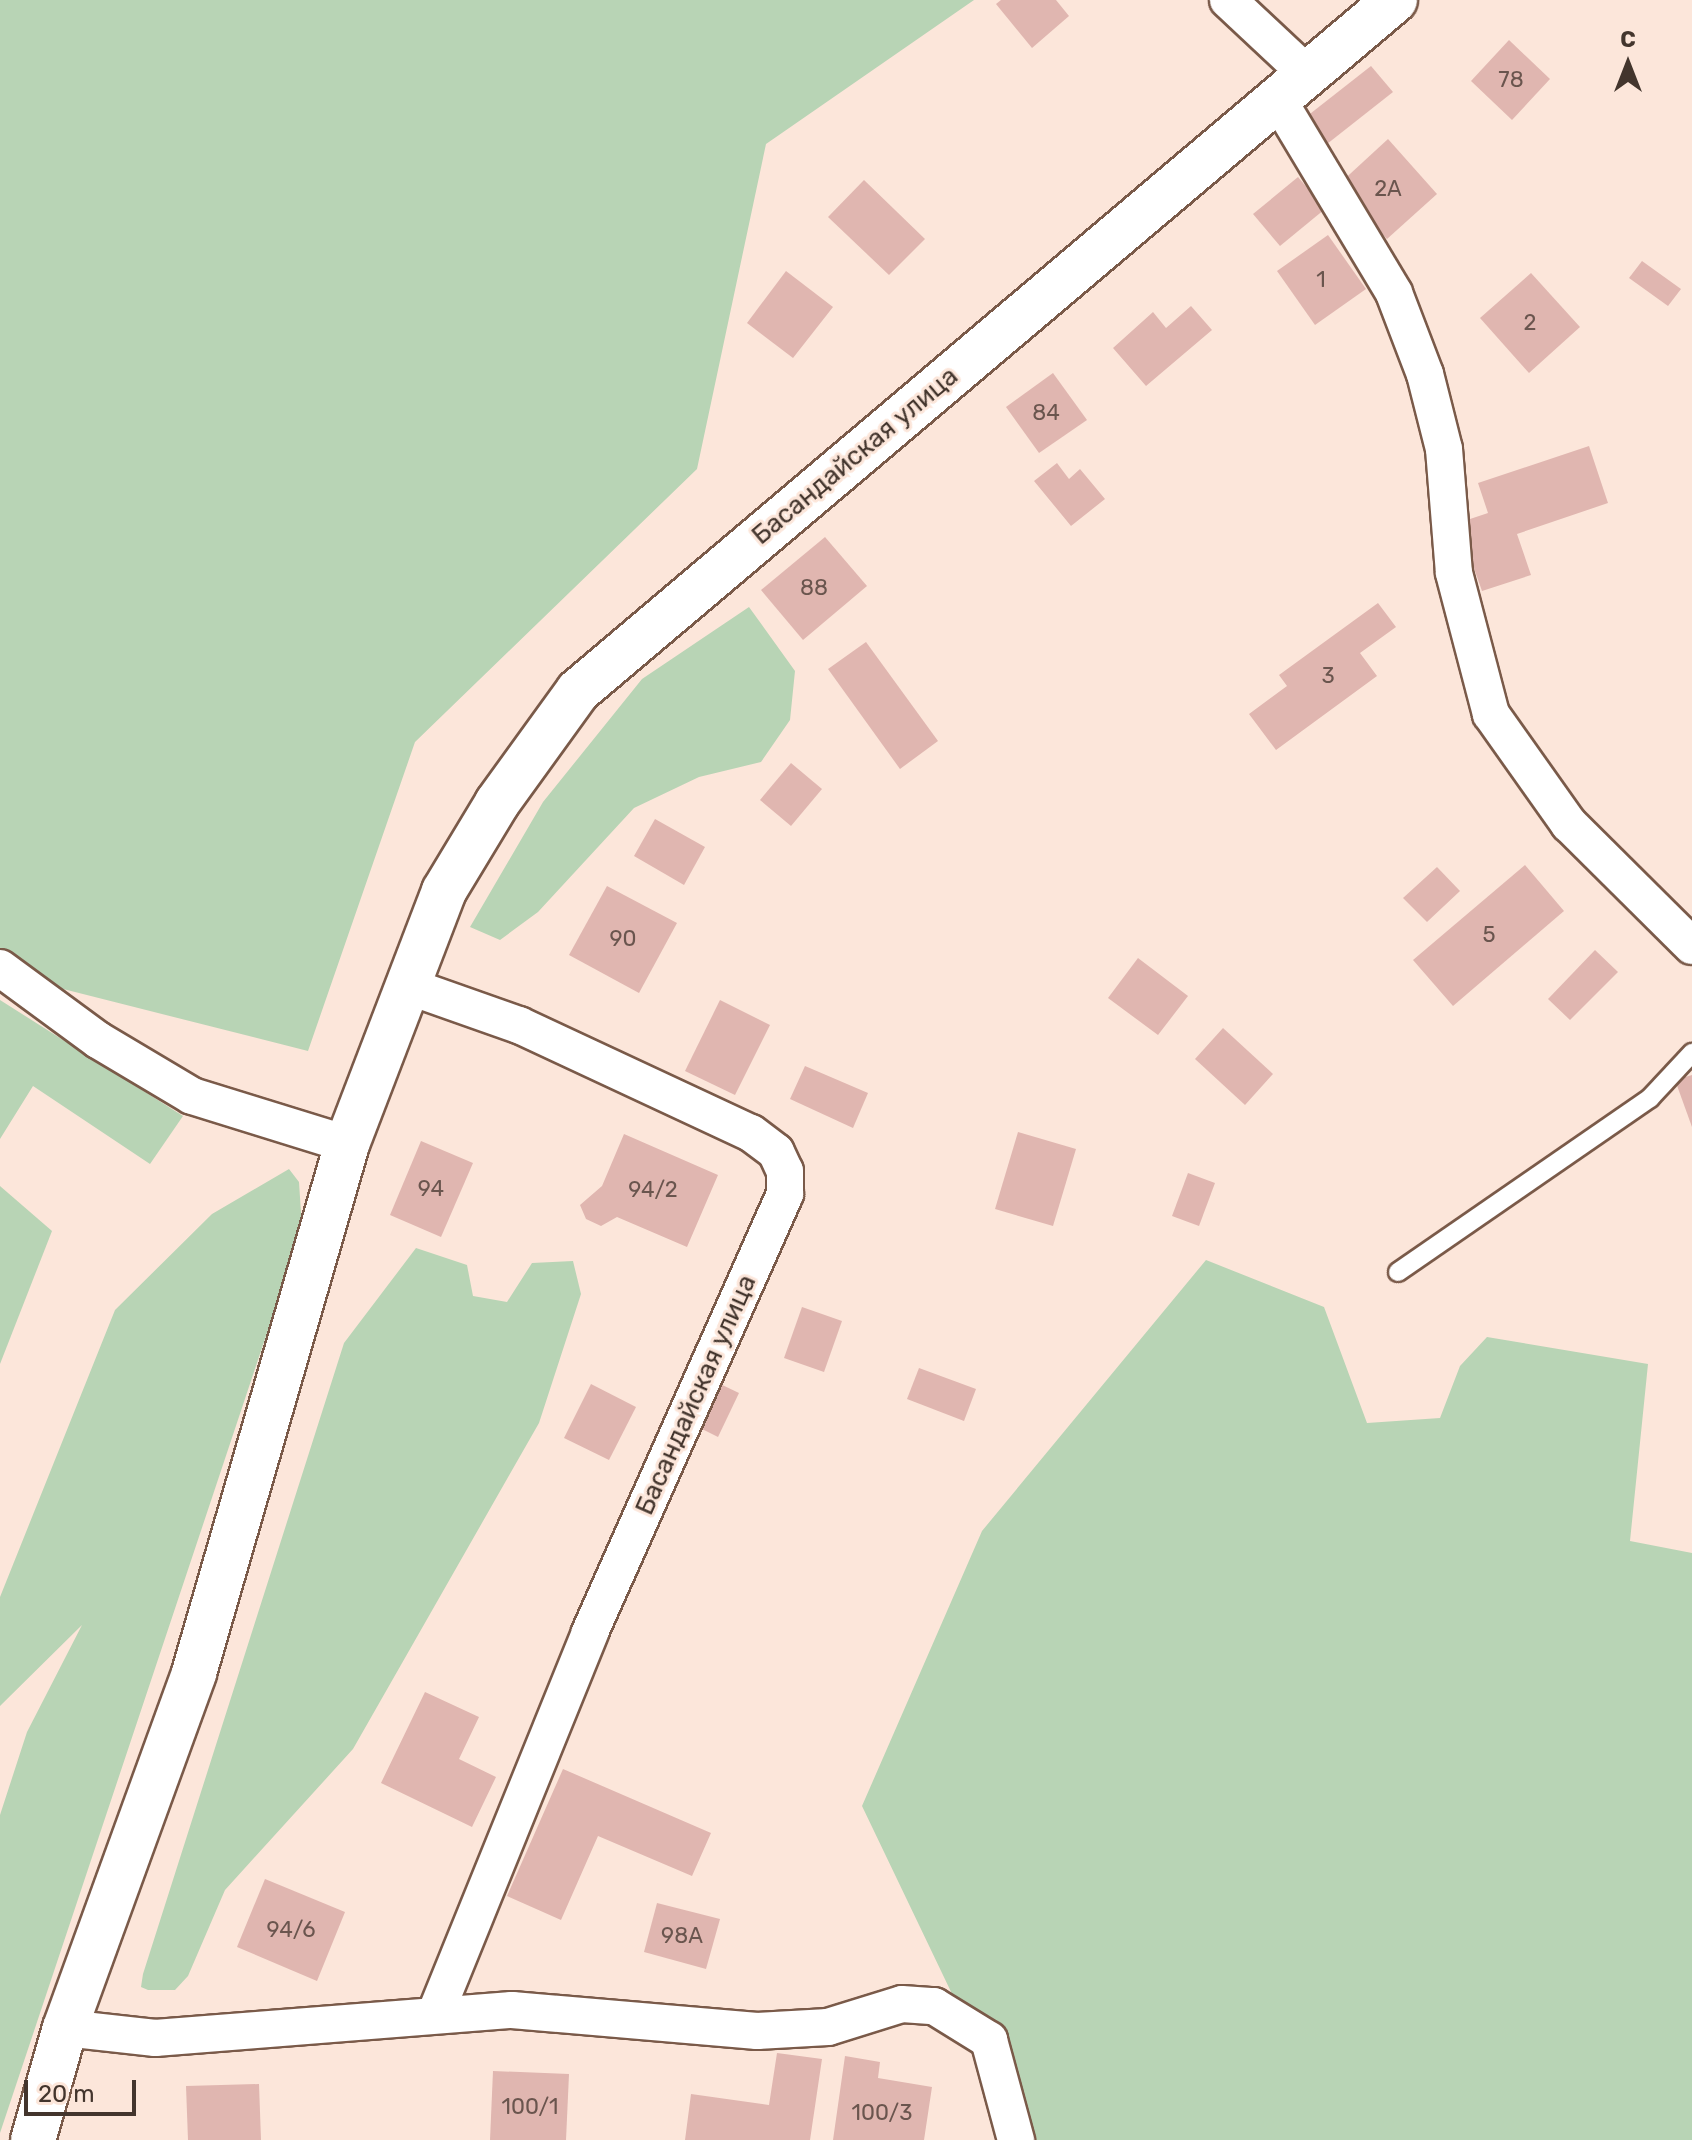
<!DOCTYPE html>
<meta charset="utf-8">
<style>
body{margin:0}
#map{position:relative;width:1692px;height:2140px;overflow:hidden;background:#fce6da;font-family:Rubik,sans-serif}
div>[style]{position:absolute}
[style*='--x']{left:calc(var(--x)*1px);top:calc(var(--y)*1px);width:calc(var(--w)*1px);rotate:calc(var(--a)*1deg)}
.green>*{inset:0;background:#b8d4b5}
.building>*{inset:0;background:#e0b6b0}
.roads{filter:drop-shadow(2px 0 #7a5a49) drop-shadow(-2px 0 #7a5a49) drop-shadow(0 2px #7a5a49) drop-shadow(0 -2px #7a5a49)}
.service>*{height:18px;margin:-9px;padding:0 9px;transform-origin:9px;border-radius:9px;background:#fff}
.minor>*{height:36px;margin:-18px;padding:0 18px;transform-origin:18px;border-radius:18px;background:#fff}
.tertiary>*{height:44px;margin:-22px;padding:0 22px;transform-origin:22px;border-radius:22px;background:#fff}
span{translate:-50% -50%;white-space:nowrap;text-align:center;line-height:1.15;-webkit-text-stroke:6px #fce6da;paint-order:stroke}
.number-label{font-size:22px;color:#6a554e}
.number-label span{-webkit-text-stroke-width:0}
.street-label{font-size:26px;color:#43352d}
.north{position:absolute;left:1588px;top:24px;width:80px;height:80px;-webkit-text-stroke:6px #fce6da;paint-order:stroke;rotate:0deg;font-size:22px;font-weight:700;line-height:32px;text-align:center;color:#43352d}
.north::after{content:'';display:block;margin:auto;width:28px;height:36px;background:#43352d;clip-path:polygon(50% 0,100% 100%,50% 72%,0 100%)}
.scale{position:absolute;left:24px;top:2080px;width:112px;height:36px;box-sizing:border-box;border:4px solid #43352d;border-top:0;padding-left:10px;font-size:24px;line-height:28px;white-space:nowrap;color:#43352d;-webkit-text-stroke:6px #fce6da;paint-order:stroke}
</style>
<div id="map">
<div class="green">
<i style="clip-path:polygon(0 0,974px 0,766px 144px,697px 469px,415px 742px,308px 1051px,0 973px)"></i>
<i style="clip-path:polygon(749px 607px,795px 671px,790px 720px,761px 762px,699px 777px,634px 808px,538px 912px,500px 940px,470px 927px,543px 802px,642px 679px)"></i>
<i style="clip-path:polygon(0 1000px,183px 1116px,150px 1164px,33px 1086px,0 1139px)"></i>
<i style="clip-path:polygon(289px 1169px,299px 1182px,302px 1228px,0 2133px,0 1815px,27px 1732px,82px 1625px,0 1706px,0 1597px,115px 1310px,212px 1214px)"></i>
<i style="clip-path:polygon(0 1186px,52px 1231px,0 1364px)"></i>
<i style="clip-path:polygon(416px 1248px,467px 1265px,473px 1296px,507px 1302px,532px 1263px,573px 1261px,581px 1294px,539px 1423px,353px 1749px,225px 1890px,188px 1976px,175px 1990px,148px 1990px,141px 1987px,143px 1974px,344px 1343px)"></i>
<i style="clip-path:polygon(1206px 1260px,1324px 1307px,1367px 1423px,1440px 1418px,1460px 1366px,1487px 1337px,1648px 1364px,1630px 1541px,1692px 1553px,1692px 2140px,1022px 2140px,862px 1806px,982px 1531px)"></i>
</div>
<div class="building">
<i style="clip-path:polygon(1001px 0,1056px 0,1069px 16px,1032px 48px,996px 4px)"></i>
<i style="clip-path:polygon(1509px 40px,1550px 79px,1512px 120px,1471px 81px)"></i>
<i style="clip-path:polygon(1371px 66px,1393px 92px,1327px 144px,1306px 117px)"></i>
<i style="clip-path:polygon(1388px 139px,1437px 194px,1387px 239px,1338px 185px)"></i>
<i style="clip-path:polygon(1298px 177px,1325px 209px,1280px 246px,1253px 214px)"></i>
<i style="clip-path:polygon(864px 180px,925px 239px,889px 275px,828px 217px)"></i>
<i style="clip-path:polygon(1328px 235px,1366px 289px,1315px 325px,1277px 271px)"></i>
<i style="clip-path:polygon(1642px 261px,1681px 289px,1668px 306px,1629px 278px)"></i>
<i style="clip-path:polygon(786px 271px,833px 307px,793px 358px,747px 323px)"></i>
<i style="clip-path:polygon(1531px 273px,1580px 327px,1529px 373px,1480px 318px)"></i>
<i style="clip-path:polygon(1191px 306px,1212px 330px,1146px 386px,1113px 348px,1153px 312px,1166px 328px)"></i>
<i style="clip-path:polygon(1053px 373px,1087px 420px,1039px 453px,1006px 407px)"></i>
<i style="clip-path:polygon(1589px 446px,1608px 503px,1517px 534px,1531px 575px,1482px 591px,1458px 523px,1488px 513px,1478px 483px)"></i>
<i style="clip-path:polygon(1057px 463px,1069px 479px,1080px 469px,1105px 499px,1071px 526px,1034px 481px)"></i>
<i style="clip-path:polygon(825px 537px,867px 586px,803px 640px,761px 590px)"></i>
<i style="clip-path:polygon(1378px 603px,1396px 627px,1360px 653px,1377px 676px,1276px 750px,1249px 714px,1287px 686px,1279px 675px)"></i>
<i style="clip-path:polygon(866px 642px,938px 741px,900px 769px,828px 669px)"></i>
<i style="clip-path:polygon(791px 763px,822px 789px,791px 826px,760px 800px)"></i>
<i style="clip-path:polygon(655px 819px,705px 847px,684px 885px,634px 856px)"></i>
<i style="clip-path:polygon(1525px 865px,1564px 911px,1453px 1006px,1413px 960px)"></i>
<i style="clip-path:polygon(1437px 867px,1460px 891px,1427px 922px,1403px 898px)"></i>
<i style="clip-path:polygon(607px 886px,677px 923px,639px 993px,569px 955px)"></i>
<i style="clip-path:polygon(1595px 950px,1618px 972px,1570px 1020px,1548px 999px)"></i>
<i style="clip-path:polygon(1138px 958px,1188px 996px,1158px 1035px,1108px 998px)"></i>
<i style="clip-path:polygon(720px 1000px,770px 1025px,735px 1095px,685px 1071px)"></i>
<i style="clip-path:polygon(1223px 1028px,1273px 1074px,1245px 1105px,1195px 1059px)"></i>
<i style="clip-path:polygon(805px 1066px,868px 1093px,853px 1128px,790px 1099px)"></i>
<i style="clip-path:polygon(1692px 1075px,1692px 1127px,1675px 1080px)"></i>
<i style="clip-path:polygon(1018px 1132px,1076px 1149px,1053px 1226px,995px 1209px)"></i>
<i style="clip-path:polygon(624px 1134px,718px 1175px,687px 1247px,617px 1217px,601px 1226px,586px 1219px,580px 1205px,602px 1186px)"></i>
<i style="clip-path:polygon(421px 1141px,473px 1163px,441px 1237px,390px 1215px)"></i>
<i style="clip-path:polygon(1188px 1173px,1215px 1183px,1199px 1226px,1172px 1216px)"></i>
<i style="clip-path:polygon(802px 1307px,842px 1321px,824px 1372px,784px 1358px)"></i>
<i style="clip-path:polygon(919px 1368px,976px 1389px,964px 1421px,907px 1399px)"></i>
<i style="clip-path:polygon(716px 1382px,739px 1393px,718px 1437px,696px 1426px)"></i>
<i style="clip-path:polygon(591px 1384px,636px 1407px,609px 1460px,564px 1438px)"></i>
<i style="clip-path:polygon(425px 1692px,479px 1717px,459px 1759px,496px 1777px,472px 1827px,381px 1783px)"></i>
<i style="clip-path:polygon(563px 1769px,711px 1833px,692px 1876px,598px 1836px,561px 1920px,507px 1896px)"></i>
<i style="clip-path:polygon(265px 1879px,345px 1912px,317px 1981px,237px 1947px)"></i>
<i style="clip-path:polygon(657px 1903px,720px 1919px,706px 1969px,644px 1952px)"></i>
<i style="clip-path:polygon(777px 2053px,822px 2059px,810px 2140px,685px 2140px,691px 2094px,769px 2105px)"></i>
<i style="clip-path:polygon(845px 2056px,880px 2062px,878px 2078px,932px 2087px,924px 2140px,833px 2140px)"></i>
<i style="clip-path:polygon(493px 2071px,569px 2074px,566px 2140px,490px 2140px)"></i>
<i style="clip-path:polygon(259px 2084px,261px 2140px,188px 2140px,186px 2086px)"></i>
</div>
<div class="roads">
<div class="service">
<i style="--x:1398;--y:1272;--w:306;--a:-34.6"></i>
<i style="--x:1650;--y:1098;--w:62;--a:-47"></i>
</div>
<div class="minor">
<i style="--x:1228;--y:0;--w:107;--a:43.1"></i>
<i style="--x:1277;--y:98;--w:227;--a:59"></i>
<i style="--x:1394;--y:293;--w:87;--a:69.1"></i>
<i style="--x:1425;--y:374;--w:77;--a:75.8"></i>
<i style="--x:1444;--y:449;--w:124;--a:85.4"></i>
<i style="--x:1454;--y:573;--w:146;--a:75.3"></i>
<i style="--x:1491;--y:714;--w:135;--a:54.7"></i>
<i style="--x:1569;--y:824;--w:173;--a:44.8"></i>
<i style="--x:0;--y:968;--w:122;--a:36.3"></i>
<i style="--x:98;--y:1040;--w:109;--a:30.8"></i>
<i style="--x:192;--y:1096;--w:162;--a:17.2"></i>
<i style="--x:408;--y:986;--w:118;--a:19.4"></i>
<i style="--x:519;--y:1025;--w:256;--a:25"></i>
<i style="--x:751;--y:1133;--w:31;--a:37"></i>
<i style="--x:776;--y:1152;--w:21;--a:65"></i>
<i style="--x:785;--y:1171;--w:23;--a:90"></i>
<i style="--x:785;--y:1194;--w:480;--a:114"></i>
<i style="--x:590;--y:1633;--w:409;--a:112.1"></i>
<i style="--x:65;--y:2028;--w:91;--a:6.3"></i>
<i style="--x:155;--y:2038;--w:358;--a:-4.5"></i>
<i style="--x:512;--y:2010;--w:246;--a:4.9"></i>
<i style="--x:757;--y:2031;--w:71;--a:-3.2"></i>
<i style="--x:828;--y:2027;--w:77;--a:-17.3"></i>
<i style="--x:902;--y:2004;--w:32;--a:4"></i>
<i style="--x:934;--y:2006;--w:65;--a:31.7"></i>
<i style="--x:989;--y:2040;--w:104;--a:74.9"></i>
</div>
<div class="tertiary">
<i style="--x:33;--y:2140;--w:116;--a:-74.1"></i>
<i style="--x:65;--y:2028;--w:378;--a:-70"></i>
<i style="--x:194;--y:1673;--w:551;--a:-73.87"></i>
<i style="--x:347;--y:1144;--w:271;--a:-69"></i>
<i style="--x:444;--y:891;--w:103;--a:-58.9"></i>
<i style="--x:497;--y:803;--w:138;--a:-54.1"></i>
<i style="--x:578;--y:691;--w:1070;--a:-40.22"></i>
</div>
</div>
<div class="number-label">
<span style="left:1511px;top:80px">78</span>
<span style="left:1388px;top:189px">2А</span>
<span style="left:1321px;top:280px">1</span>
<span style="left:1530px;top:323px">2</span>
<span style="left:1046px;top:413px">84</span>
<span style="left:814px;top:588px">88</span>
<span style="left:1328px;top:676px">3</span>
<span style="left:1489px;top:935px">5</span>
<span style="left:623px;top:939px">90</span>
<span style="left:431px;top:1189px">94</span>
<span style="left:653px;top:1190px">94/2</span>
<span style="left:291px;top:1930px">94/6</span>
<span style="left:682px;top:1936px">98А</span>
<span style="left:530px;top:2107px">100/1</span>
<span style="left:882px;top:2113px">100/3</span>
</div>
<div class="street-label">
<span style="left:855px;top:456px;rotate:-40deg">Басандайская улица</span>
<span style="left:696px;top:1395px;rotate:-66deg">Басандайская улица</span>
</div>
<div class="north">С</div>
<div class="scale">20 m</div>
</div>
